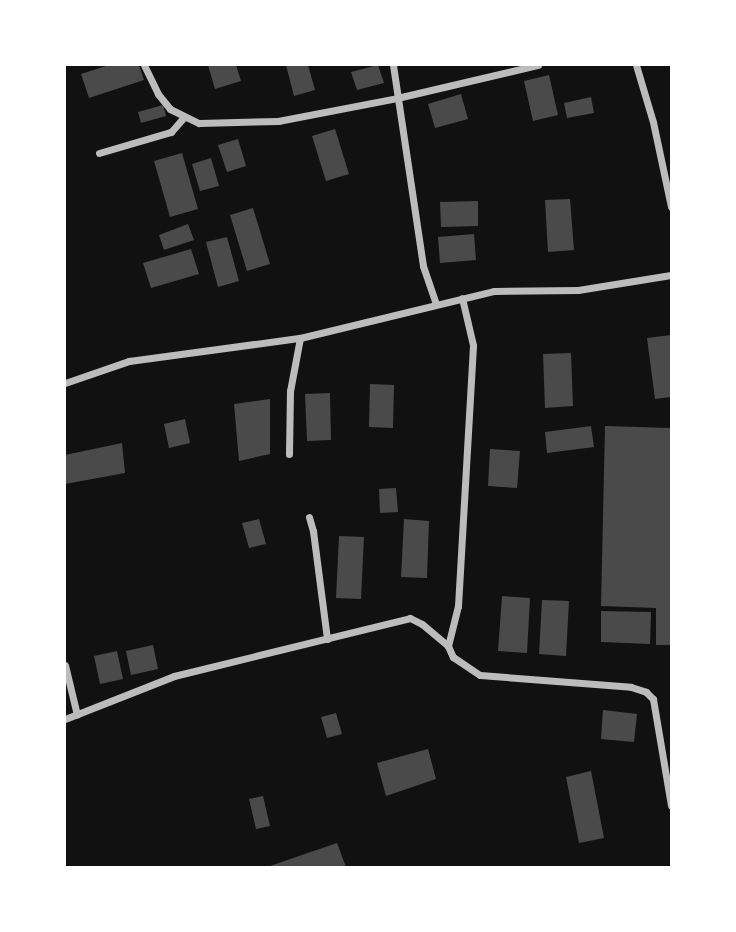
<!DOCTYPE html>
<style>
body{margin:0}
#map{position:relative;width:736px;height:932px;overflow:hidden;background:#111;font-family:"Titillium Web",sans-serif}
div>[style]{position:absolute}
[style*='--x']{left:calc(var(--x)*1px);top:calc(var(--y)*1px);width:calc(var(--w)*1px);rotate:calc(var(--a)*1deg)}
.building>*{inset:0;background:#4a4a4a}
.minor>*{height:7px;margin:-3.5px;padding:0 3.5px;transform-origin:3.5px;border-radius:3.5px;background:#bcbcbc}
span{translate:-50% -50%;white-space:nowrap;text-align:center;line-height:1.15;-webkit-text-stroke:5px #fff;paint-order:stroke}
.frame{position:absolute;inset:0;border:66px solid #fff;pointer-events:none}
</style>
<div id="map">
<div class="building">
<i style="clip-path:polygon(109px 65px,139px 65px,144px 80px,89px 98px,81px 74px)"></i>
<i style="clip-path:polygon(208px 65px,236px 65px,241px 81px,215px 89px)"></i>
<i style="clip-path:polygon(286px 65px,308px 65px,315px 90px,294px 96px)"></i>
<i style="clip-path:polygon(378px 65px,384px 83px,357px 90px,351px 72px)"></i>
<i style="clip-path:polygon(549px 75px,558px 115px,533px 121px,524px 81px)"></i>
<i style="clip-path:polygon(461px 94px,468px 119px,435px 128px,428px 104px)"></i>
<i style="clip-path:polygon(591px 97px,594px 113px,567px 118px,564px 103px)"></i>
<i style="clip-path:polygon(163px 105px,166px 116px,141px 123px,138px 112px)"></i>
<i style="clip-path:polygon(335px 129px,349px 174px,326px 181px,312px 136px)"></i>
<i style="clip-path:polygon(238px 139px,246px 166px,227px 172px,218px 145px)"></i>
<i style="clip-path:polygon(182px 153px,198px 209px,170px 217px,154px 161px)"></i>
<i style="clip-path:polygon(211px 158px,219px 186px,200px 191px,192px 164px)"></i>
<i style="clip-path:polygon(570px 199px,574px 250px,548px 252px,545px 200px)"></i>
<i style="clip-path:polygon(478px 201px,478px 226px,441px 227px,440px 202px)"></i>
<i style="clip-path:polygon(253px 208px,270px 264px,247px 271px,230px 215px)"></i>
<i style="clip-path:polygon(188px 224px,194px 240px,164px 250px,159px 235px)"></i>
<i style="clip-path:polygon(474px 234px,476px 260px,440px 263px,438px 237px)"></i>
<i style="clip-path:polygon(227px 237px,239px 281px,218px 287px,206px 242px)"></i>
<i style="clip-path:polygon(191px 249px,199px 274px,151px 288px,143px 263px)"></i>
<i style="clip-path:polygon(671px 335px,671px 397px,655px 399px,647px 338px)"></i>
<i style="clip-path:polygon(571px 353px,573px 406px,545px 408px,543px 354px)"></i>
<i style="clip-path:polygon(370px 384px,394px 385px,393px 428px,369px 427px)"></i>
<i style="clip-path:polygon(330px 393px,331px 440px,307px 441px,305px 394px)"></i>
<i style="clip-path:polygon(270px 399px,270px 454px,239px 461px,234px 404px)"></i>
<i style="clip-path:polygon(185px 419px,190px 443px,169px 448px,164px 424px)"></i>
<i style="clip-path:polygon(591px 426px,594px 447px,547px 453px,545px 432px)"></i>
<i style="clip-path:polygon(605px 426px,671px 428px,671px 645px,656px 645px,656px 608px,601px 606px)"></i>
<i style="clip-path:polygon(122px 443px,125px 473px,65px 484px,65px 455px)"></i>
<i style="clip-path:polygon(490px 449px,520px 451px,517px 488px,488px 486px)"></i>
<i style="clip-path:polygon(396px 488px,398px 512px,380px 513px,379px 489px)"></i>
<i style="clip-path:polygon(259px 519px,266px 544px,249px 548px,242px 523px)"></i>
<i style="clip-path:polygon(404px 519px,429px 521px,427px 578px,401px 577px)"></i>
<i style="clip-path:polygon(339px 536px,364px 537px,361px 599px,336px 598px)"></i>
<i style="clip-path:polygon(502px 596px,530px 598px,527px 653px,498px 651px)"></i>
<i style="clip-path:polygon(542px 600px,569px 601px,566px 656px,539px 654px)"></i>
<i style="clip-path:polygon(601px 611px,651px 612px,650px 644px,601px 642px)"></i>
<i style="clip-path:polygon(153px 645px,158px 669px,131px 675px,126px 651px)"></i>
<i style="clip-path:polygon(117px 651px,123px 679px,100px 684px,94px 656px)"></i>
<i style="clip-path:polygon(603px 710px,637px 714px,634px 742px,601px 739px)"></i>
<i style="clip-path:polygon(336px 713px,342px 734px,327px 738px,321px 717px)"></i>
<i style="clip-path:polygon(428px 749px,436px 779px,386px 796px,377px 763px)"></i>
<i style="clip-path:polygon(591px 771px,604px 838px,579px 843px,566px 777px)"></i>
<i style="clip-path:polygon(263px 796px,270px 826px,256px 829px,249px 799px)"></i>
<i style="clip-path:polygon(337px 843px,346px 867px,267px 867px)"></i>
</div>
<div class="minor">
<i style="--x:144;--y:65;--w:32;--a:64"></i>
<i style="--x:158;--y:94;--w:19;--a:51"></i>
<i style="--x:170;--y:109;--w:32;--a:26"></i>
<i style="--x:199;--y:123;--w:79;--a:-1.5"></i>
<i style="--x:278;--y:121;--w:121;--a:-10.9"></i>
<i style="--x:397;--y:98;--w:145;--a:-13.2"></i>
<i style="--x:393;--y:65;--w:203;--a:81.5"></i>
<i style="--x:423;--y:266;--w:40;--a:71.1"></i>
<i style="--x:636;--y:65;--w:59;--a:73.4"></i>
<i style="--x:653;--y:122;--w:87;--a:78"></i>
<i style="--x:99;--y:153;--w:75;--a:-16.3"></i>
<i style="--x:171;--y:132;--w:18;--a:-49"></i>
<i style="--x:65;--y:383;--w:68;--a:-19"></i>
<i style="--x:129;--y:361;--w:173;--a:-7.7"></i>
<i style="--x:300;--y:338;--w:200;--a:-13.6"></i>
<i style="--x:494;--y:291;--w:84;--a:-0.7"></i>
<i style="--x:578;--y:290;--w:94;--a:-9.2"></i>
<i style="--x:289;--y:454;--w:63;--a:-89.1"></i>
<i style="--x:290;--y:391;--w:54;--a:-79.3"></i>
<i style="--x:309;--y:517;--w:15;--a:74"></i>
<i style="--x:313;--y:531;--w:109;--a:82.6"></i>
<i style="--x:448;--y:646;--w:41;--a:-76"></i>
<i style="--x:458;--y:606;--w:261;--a:-86.7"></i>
<i style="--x:473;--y:345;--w:48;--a:-103.2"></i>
<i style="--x:65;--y:665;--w:51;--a:76.5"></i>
<i style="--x:65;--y:719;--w:117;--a:-21.5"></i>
<i style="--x:174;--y:676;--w:243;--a:-13.8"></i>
<i style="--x:410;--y:618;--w:13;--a:27"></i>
<i style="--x:422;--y:624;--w:34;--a:40"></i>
<i style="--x:448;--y:646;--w:12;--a:66"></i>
<i style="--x:453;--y:657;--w:32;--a:34"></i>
<i style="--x:480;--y:675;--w:151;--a:4.5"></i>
<i style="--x:631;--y:687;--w:16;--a:18"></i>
<i style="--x:646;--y:692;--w:10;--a:45"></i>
<i style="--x:653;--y:699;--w:108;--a:80.4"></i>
</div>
<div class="frame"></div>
</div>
